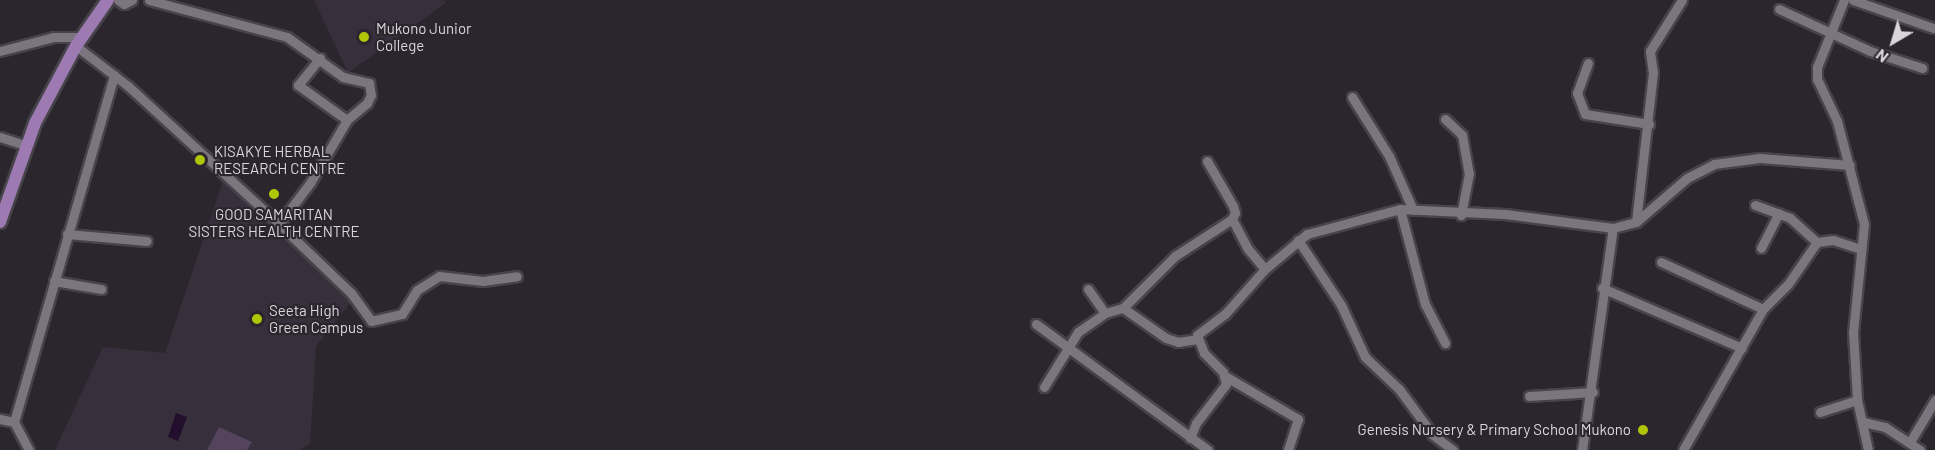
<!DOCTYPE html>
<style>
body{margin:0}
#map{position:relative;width:1935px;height:450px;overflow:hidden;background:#2b262e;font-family:Barlow,sans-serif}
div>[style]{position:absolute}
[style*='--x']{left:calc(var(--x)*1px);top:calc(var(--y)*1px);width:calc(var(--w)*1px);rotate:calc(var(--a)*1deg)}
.built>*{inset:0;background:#372f3c}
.green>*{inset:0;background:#53445b}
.water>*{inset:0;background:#230e2e}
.roads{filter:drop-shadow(2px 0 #464349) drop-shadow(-2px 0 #464349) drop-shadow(0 2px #464349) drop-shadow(0 -2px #464349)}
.minor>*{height:9px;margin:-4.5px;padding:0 4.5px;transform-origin:4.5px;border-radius:4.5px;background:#7b757f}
.major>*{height:12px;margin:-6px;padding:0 6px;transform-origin:6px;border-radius:6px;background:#9d7ab2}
.dots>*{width:16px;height:16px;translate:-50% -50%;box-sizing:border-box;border:3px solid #2b262e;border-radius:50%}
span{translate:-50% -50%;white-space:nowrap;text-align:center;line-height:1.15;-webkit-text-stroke:4.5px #2b262e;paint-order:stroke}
.poi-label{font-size:15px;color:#d9d6db}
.left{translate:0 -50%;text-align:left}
.right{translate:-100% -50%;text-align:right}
.north{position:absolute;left:1863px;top:12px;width:60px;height:60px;-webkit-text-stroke:4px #2b262e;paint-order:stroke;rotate:218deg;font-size:16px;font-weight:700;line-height:24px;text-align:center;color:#d9d6db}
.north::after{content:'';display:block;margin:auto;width:21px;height:27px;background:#d9d6db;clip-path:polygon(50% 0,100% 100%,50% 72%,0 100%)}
</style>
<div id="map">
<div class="built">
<i style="clip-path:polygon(314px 0,443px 0,447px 2px,348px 73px)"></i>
<i style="clip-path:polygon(224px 178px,353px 300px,316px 346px,310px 443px,301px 450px,55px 450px,103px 347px,165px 353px)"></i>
</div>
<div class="green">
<i style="clip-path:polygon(219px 427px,252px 442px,247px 450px,207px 450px)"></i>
</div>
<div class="water">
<i style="clip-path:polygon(176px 413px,187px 417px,178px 441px,168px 437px)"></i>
</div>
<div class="roads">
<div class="minor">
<i style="--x:118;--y:0;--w:7;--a:34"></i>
<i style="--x:124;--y:4;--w:9;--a:-27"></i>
<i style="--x:149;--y:0;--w:143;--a:15"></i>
<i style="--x:287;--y:37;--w:69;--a:35.5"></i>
<i style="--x:343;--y:77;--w:27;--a:13"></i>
<i style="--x:369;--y:83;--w:12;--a:81"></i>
<i style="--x:371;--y:95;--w:9;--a:117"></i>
<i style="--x:367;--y:103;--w:26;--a:140"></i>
<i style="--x:347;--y:120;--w:73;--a:120.4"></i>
<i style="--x:310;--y:183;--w:51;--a:127.1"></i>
<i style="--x:1844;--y:0;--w:72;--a:111.9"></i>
<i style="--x:1817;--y:67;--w:12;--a:90"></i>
<i style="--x:1817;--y:79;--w:47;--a:64.5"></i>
<i style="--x:1837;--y:121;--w:106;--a:75.3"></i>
<i style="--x:1864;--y:224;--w:109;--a:95.8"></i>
<i style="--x:1853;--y:332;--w:68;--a:86.6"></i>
<i style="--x:1857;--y:400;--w:51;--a:77.6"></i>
<i style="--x:1853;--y:0;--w:85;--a:19.3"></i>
<i style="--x:1779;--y:9;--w:100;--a:24.8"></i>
<i style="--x:1870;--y:51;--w:55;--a:18.1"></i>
<i style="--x:76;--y:46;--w:66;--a:37.6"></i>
<i style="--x:128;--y:86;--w:205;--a:42.4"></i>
<i style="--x:279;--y:224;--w:100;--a:43.8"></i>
<i style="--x:351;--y:293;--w:34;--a:54"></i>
<i style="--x:371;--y:321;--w:32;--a:-13"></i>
<i style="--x:402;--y:314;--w:28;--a:-58"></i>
<i style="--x:417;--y:290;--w:26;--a:-32"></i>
<i style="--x:439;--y:276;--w:44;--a:6.5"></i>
<i style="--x:483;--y:281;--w:34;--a:-8"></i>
<i style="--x:0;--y:51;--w:56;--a:-14.5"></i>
<i style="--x:54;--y:37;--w:28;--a:0"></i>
<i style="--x:320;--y:58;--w:35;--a:129"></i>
<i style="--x:298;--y:85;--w:60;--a:35.5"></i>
<i style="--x:1588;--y:63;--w:32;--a:110"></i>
<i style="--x:1577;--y:93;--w:22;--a:69"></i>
<i style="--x:1585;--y:114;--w:65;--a:8.9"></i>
<i style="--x:1352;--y:97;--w:70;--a:57.9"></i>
<i style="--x:1389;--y:156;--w:59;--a:66"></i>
<i style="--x:1445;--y:119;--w:23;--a:43"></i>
<i style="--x:1462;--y:135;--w:39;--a:80"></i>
<i style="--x:1469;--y:173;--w:43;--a:100.8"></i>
<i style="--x:0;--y:137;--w:26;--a:18"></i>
<i style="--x:1207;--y:161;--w:52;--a:60"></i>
<i style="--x:1233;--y:206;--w:7;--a:74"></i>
<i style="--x:1235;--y:213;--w:7;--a:117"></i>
<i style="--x:1232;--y:219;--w:34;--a:62"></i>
<i style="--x:1248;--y:249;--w:26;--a:50"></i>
<i style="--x:1755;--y:205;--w:37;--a:20"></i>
<i style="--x:1790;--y:218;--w:36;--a:42"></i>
<i style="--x:1400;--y:209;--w:98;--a:75.3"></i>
<i style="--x:1425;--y:304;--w:44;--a:62.9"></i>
<i style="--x:1636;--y:222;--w:150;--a:-83.5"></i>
<i style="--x:1653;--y:73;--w:22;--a:-98"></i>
<i style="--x:1650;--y:51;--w:60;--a:-57.9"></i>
<i style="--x:67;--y:234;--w:80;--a:5"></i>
<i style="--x:1298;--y:240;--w:78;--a:56.5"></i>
<i style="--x:1341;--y:305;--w:57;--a:65.2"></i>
<i style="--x:1365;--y:357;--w:47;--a:43.3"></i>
<i style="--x:1399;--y:389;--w:57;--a:53.5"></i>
<i style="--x:1433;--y:435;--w:25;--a:37"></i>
<i style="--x:1761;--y:248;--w:39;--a:-63"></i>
<i style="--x:1661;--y:262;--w:112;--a:24.7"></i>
<i style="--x:54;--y:281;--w:48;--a:9.7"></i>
<i style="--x:1602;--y:288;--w:152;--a:23.2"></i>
<i style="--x:1088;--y:289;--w:29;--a:55"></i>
<i style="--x:1123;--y:308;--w:52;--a:34.9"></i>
<i style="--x:1166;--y:338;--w:13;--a:18"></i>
<i style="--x:1178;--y:342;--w:18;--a:-9"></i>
<i style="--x:1036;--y:324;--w:213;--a:36.2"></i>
<i style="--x:1225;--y:376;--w:85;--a:30.5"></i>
<i style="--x:1298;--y:419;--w:33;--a:108"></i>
<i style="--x:1044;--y:387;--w:65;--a:-58.3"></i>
<i style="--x:1078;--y:332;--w:33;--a:-35"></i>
<i style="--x:1105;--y:313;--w:19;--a:-16"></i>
<i style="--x:1123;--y:308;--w:74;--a:-45"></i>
<i style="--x:1175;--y:256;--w:68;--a:-33"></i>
<i style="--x:1529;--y:396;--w:64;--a:-3.6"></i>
<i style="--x:1820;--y:412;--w:39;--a:-18"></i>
<i style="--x:0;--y:419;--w:14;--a:12"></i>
<i style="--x:14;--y:422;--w:32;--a:62"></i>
<i style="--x:14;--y:422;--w:361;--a:-73.9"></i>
<i style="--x:1863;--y:422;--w:23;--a:13"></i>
<i style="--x:1885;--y:427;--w:42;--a:33.3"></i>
<i style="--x:1190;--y:438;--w:16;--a:-68"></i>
<i style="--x:1196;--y:423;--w:49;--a:-52.4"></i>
<i style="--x:1226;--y:384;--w:12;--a:-104"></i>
<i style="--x:1223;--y:372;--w:27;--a:-135"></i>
<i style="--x:1204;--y:353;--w:19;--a:-111"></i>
<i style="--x:1197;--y:335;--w:35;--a:-37"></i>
<i style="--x:1225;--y:314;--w:60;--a:-48.4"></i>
<i style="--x:1265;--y:269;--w:55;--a:-39.8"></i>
<i style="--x:1307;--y:234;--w:96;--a:-15"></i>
<i style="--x:1400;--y:209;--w:105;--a:2.7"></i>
<i style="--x:1505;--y:214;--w:109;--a:7.4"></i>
<i style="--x:1613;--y:228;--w:24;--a:-15"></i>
<i style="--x:1636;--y:222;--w:67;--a:-40.8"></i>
<i style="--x:1687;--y:178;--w:30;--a:-27"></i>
<i style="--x:1714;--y:164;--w:46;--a:-7.4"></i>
<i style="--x:1760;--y:158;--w:90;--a:4.4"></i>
<i style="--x:1910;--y:442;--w:49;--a:-59.2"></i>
<i style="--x:1582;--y:450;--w:224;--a:-82.1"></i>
<i style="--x:1683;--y:450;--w:162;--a:-60.4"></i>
<i style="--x:1763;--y:309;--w:35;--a:-45"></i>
<i style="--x:1788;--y:284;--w:51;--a:-55.4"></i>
<i style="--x:1817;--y:242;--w:16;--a:-7"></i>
<i style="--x:1833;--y:240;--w:29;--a:18"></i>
</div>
<div class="major">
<i style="--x:0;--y:222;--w:105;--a:-70.5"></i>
<i style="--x:35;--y:123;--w:87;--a:-62"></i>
<i style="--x:76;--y:46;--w:56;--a:-55.2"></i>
</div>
</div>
<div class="dots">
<i style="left:364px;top:37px;background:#afc506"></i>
<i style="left:200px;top:160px;background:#afc506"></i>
<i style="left:274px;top:194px;background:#afc506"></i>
<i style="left:257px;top:319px;background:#afc506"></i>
<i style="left:1643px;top:430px;background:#afc506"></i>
</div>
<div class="poi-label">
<span class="left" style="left:376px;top:37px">Mukono Junior<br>College</span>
<span class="left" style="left:214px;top:160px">KISAKYE HERBAL<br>RESEARCH CENTRE</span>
<span style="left:274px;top:223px">GOOD SAMARITAN<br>SISTERS HEALTH CENTRE</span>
<span class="left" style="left:269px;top:319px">Seeta High<br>Green Campus</span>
<span class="right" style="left:1631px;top:430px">Genesis Nursery &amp; Primary School Mukono</span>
</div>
<div class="north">N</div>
</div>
